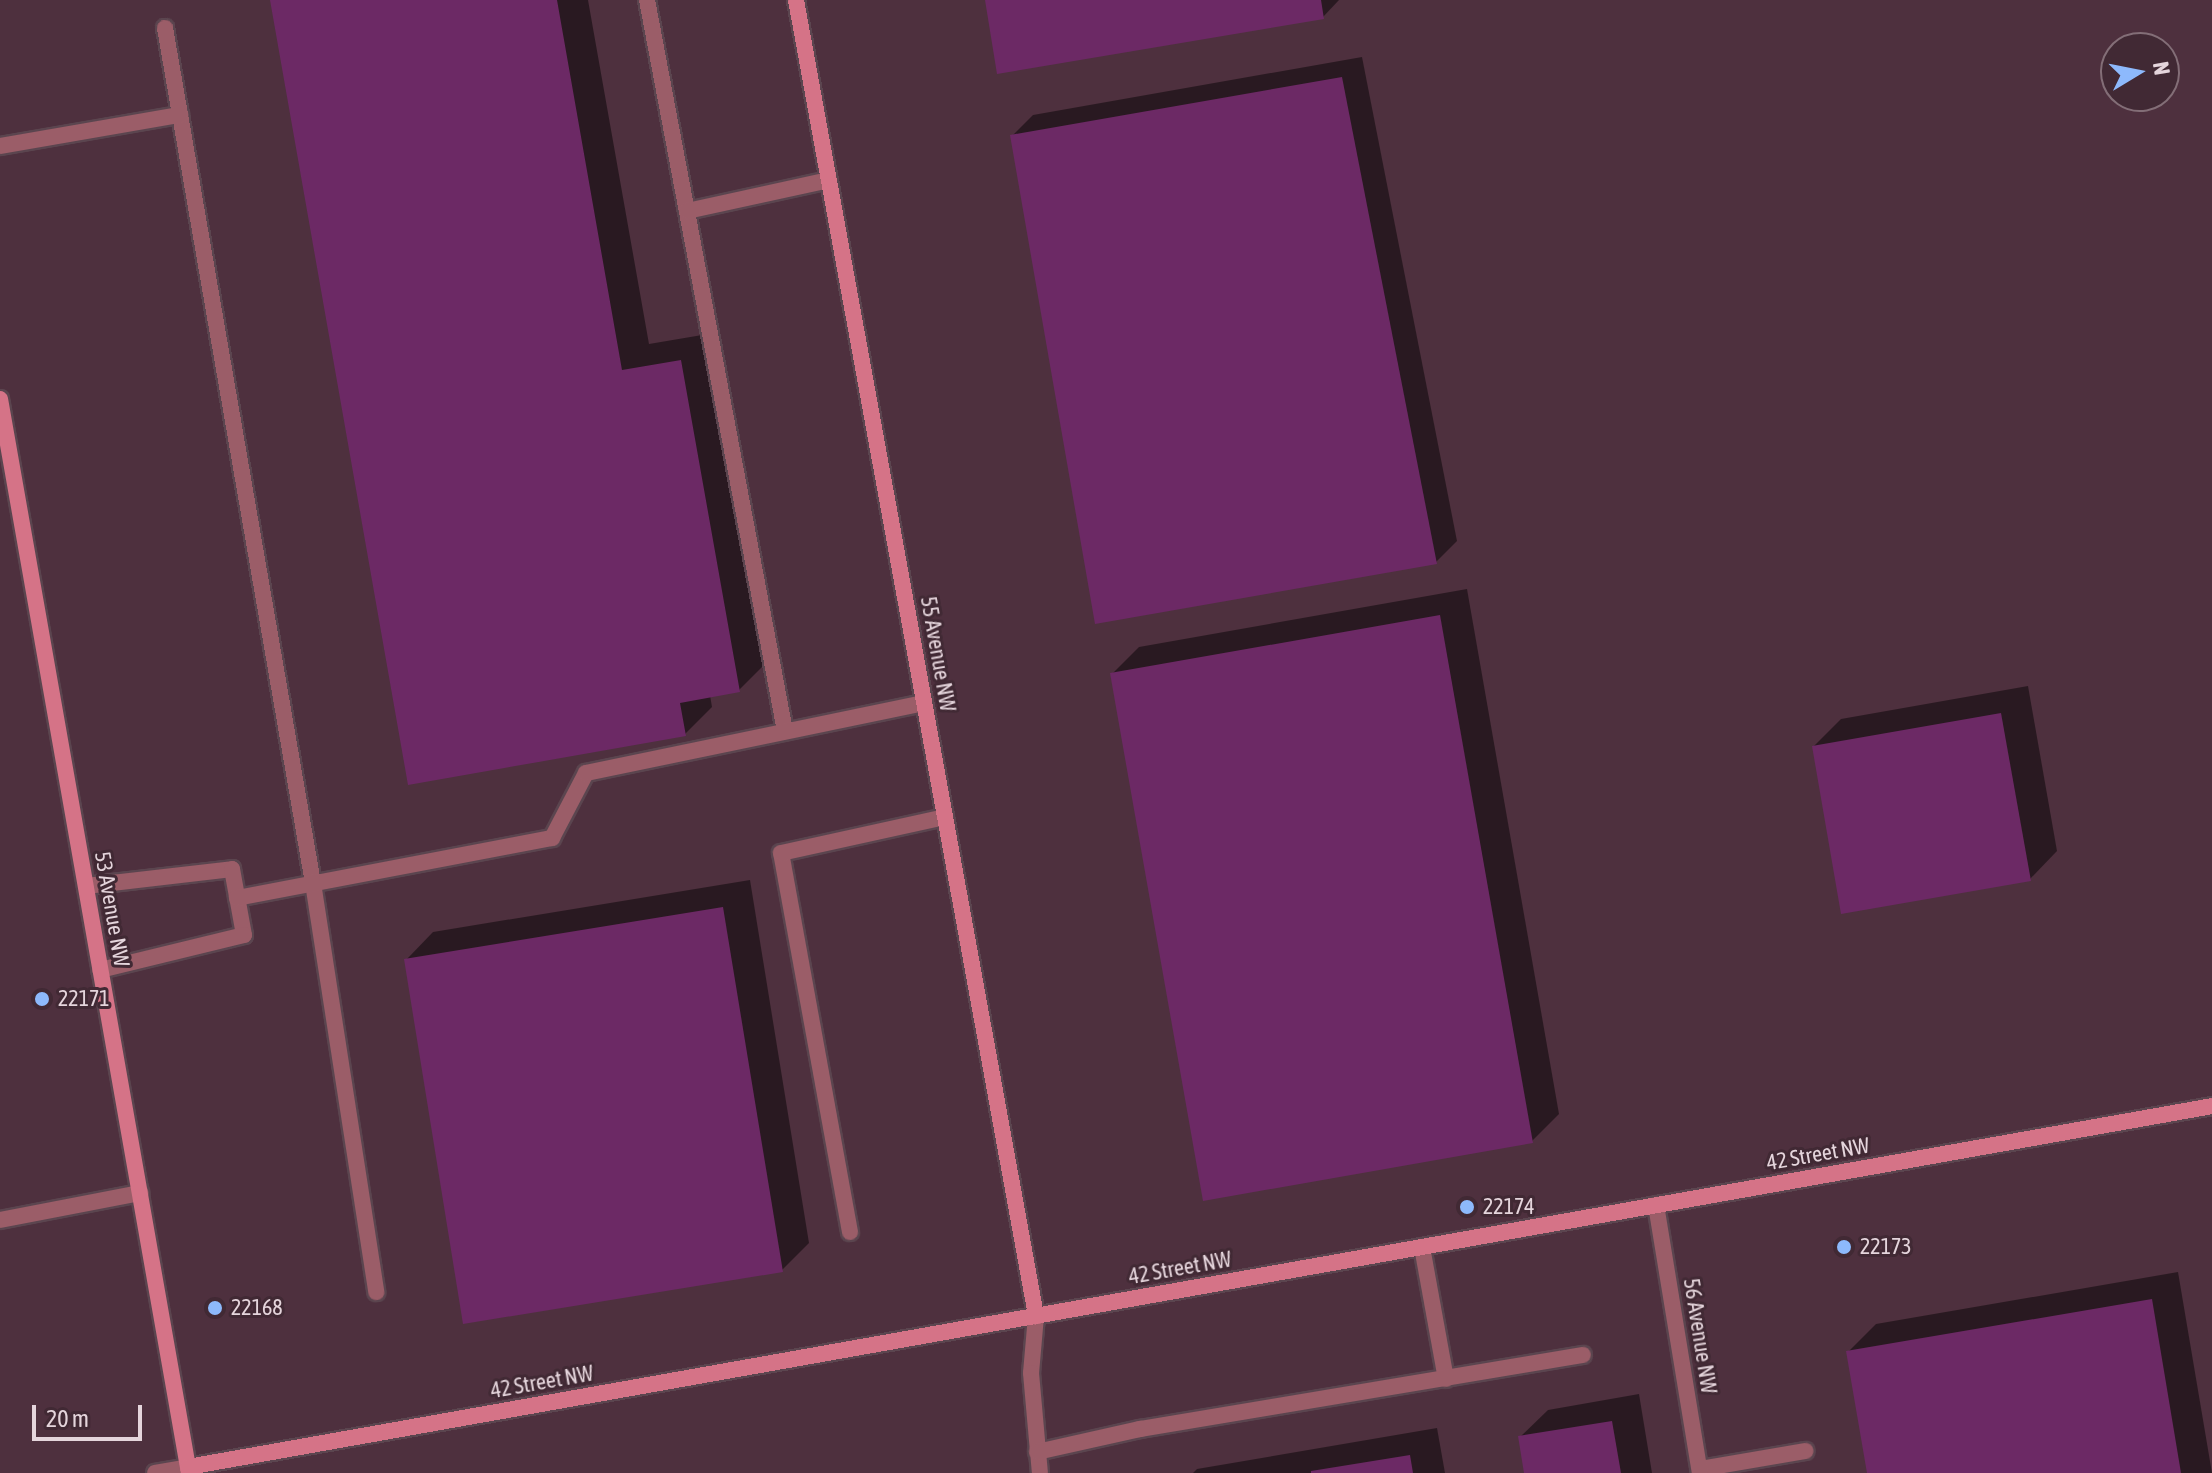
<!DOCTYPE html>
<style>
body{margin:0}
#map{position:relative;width:2212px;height:1473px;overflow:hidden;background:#412934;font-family:"Asap Condensed",sans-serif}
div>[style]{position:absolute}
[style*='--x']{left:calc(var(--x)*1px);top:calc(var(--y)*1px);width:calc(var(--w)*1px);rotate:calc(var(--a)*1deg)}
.built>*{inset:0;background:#4e303e}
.shadow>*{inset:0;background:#0007}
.building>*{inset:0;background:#6c2965}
.roads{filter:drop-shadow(2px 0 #5b454f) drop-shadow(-2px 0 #5b454f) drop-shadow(0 2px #5b454f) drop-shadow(0 -2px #5b454f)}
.lane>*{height:16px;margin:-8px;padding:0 8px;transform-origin:8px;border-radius:8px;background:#9b5d68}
.street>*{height:16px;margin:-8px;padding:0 8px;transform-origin:8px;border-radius:8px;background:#9b5d68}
.secondary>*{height:16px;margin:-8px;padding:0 8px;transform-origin:8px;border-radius:8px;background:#d57387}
.dots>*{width:22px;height:22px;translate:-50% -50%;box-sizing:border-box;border:4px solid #412934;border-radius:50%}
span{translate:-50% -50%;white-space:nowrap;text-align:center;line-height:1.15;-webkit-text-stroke:6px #412934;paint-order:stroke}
.street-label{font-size:22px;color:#e5d5dc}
.poi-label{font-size:22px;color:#e5d5dc}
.left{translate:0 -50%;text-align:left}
.north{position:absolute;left:2100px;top:32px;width:80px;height:80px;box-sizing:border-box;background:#412934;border:2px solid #836e77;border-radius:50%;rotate:80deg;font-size:22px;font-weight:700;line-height:32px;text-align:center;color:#e5d5dc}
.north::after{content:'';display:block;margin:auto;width:28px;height:36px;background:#8db9fc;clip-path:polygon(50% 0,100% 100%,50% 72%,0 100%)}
.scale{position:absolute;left:32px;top:1405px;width:110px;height:36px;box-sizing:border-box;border:4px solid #e5d5dc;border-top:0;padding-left:10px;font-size:24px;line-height:28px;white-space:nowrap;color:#e5d5dc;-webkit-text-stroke:6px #412934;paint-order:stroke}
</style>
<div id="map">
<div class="built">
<i style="clip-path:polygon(evenodd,0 0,2212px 0,2212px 1473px,0 1473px,0 0,2116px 48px,2164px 48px,2164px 96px,2116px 96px,2116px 48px)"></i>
</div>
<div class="shadow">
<i style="clip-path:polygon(272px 0,588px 0,649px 344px,708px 334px,766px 663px,739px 690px,710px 695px,712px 707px,685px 734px)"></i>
<i style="clip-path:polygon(987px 0,1339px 0,1323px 17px)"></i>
<i style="clip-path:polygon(1362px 57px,1457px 541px,1436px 562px,1012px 136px,1033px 115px)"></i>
<i style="clip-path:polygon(1467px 589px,1559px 1114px,1532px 1141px,1112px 674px,1139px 647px)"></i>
<i style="clip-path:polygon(2028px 686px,2057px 851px,2030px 879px,1814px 746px,1841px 719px)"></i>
<i style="clip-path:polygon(750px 880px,809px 1243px,782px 1270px,406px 960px,433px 932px)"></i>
<i style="clip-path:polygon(2178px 1272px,2212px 1473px,1869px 1473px,1849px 1351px,1876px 1324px)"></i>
<i style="clip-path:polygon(1639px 1394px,1652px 1473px,1526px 1473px,1520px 1437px,1548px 1410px)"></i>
<i style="clip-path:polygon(1437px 1428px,1445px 1473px,1193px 1473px,1197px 1469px)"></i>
</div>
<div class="building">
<i style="clip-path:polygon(270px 0,557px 0,622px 370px,681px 360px,740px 692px,680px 703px,686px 736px,408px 785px)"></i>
<i style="clip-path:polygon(985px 0,1321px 0,1324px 19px,997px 74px)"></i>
<i style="clip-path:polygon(1342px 77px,1437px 564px,1095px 624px,1010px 135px)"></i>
<i style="clip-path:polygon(1440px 615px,1533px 1143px,1203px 1201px,1110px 673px)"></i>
<i style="clip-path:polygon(2001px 713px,2031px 881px,1841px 914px,1812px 746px)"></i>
<i style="clip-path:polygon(723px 907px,783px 1272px,463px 1324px,404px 959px)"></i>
<i style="clip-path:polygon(2152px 1299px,2181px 1473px,1867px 1473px,1846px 1351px)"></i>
<i style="clip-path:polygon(1612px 1421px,1621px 1473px,1524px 1473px,1518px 1436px)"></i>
<i style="clip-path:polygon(1410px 1455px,1413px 1473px,1311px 1473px,1311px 1471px)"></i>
</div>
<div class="roads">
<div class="lane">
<i style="--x:647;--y:0;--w:744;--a:79.31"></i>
<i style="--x:165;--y:28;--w:868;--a:80.18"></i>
<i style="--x:313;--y:883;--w:414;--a:81.2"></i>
<i style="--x:0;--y:146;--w:183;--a:-9.8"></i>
<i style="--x:687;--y:211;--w:145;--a:-12.3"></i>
<i style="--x:86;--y:886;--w:147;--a:-6.6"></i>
<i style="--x:232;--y:869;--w:67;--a:79.7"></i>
<i style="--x:244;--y:935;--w:148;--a:166.3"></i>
<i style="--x:237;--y:898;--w:321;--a:-10.8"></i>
<i style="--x:552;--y:838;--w:73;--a:-62.4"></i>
<i style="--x:586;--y:773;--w:345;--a:-11.7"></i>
<i style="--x:0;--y:1220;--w:143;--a:-10.9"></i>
<i style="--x:850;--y:1232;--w:385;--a:-100.3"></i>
<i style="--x:781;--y:853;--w:168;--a:-12.4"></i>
<i style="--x:1422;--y:1247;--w:134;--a:79.7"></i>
<i style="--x:1036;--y:1316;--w:57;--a:95"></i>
<i style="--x:1031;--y:1373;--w:100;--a:84.9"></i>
<i style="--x:1037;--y:1452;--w:106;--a:-12.6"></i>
<i style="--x:1140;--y:1429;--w:449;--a:-9.5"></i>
<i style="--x:1700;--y:1469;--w:107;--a:-9.7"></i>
</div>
<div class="street">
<i style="--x:1656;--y:1205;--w:272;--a:80.7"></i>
<i style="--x:155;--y:1473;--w:34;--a:-10"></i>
</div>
<div class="secondary">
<i style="--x:796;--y:0;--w:1338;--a:79.66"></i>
<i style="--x:0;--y:399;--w:1091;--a:80.02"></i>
<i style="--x:188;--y:1467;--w:2056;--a:-10.11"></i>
</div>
</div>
<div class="dots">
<i style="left:42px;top:999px;background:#8db9fc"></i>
<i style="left:1467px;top:1207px;background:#8db9fc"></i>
<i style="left:1844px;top:1247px;background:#8db9fc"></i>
<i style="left:215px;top:1308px;background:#8db9fc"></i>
</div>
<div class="street-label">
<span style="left:938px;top:654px;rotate:80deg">55 Avenue NW</span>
<span style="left:112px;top:909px;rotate:80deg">53 Avenue NW</span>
<span style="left:1818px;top:1154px;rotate:-10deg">42 Street NW</span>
<span style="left:1180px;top:1268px;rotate:-10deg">42 Street NW</span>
<span style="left:1700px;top:1336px;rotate:81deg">56 Avenue NW</span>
<span style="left:542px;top:1382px;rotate:-10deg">42 Street NW</span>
</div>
<div class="poi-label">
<span class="left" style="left:58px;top:999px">22171</span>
<span class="left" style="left:1483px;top:1207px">22174</span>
<span class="left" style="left:1860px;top:1247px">22173</span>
<span class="left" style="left:231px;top:1308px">22168</span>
</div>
<div class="north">N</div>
<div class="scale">20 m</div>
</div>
